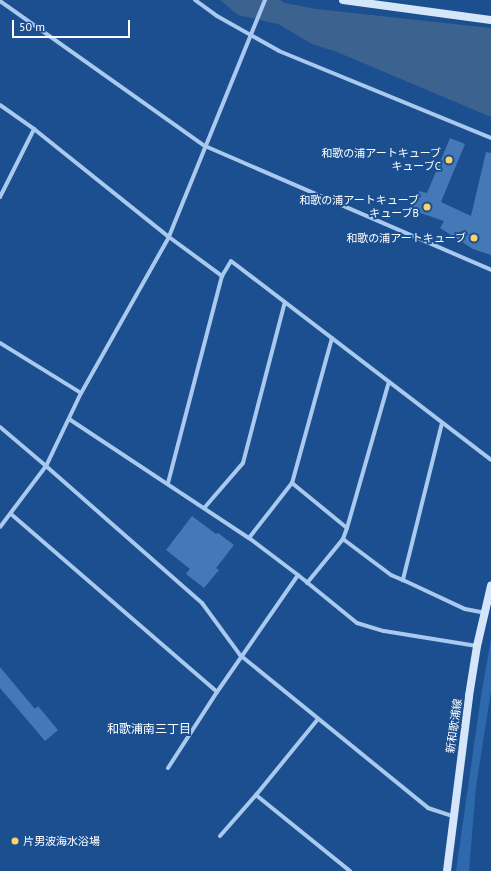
<!DOCTYPE html>
<meta charset="utf-8">
<style>
body{margin:0}
#map{position:relative;width:491px;height:871px;overflow:hidden;background:#1b4f8f;font-family:"PT Sans","Noto Sans JP",sans-serif}
div>[style]{position:absolute}
[style*='--x']{left:calc(var(--x)*1px);top:calc(var(--y)*1px);width:calc(var(--w)*1px);rotate:calc(var(--a)*1deg)}
.green>*{inset:0;background:#2e69ad}
.water>*{inset:0;background:#3c6290}
.building>*{inset:0;background:#4478b7}
.minor>*{height:4px;margin:-2px;padding:0 2px;transform-origin:2px;border-radius:2px;background:#a9c9ee}
.secondary>*{height:8px;margin:-4px;padding:0 4px;transform-origin:4px;border-radius:4px;background:#d6e6fa}
.dots>*{width:11px;height:11px;translate:-50% -50%;box-sizing:border-box;border:2px solid #1b4f8f;border-radius:50%}
span{translate:-50% -50%;white-space:nowrap;text-align:center;line-height:1.15;-webkit-text-stroke:4px #1b4f8f;paint-order:stroke}
.poi-label{font-size:11px;color:#fff}
.right{translate:-100% -50%;text-align:right}
.left{translate:0 -50%;text-align:left}
.street-label{font-size:11px;color:#fff}
.neighbourhood-label{font-size:12px;color:#fff}
.scale{position:absolute;left:12px;top:20px;width:118px;height:18px;box-sizing:border-box;border:2px solid #fff;border-top:0;padding-left:5px;font-size:12px;line-height:14px;white-space:nowrap;color:#fff;-webkit-text-stroke:3px #1b4f8f;paint-order:stroke}
</style>
<div id="map">
<div class="green">
<i style="clip-path:polygon(491px 639px,491px 691px,476px 787px,469px 871px,456px 871px,481px 696px)"></i>
</div>
<div class="water">
<i style="clip-path:polygon(220px 0,280px 0,285px 3px,316px 9px,491px 28px,491px 117px,337px 52px,312px 44px,278px 24px,238px 15px)"></i>
</div>
<div class="building">
<i style="clip-path:polygon(450px 138px,465px 144px,441px 202px,471px 216px,486px 152px,491px 153px,491px 255px,473px 249px,440px 228px,444px 221px,412px 210px,419px 191px,427px 193px)"></i>
<i style="clip-path:polygon(192px 516px,216px 534px,218px 533px,234px 545px,216px 568px,219px 570px,204px 588px,186px 574px,190px 569px,166px 550px)"></i>
<i style="clip-path:polygon(0 667px,35px 709px,38px 706px,58px 730px,45px 741px,0 688px)"></i>
</div>
<div class="minor">
<i style="--x:195;--y:0;--w:27;--a:36"></i>
<i style="--x:217;--y:16;--w:71;--a:29.4"></i>
<i style="--x:279;--y:51;--w:229;--a:22.3"></i>
<i style="--x:265;--y:0;--w:256;--a:112.1"></i>
<i style="--x:169;--y:237;--w:179;--a:119.4"></i>
<i style="--x:81;--y:393;--w:81;--a:115.6"></i>
<i style="--x:46;--y:466;--w:208;--a:41.3"></i>
<i style="--x:202;--y:603;--w:64;--a:53.8"></i>
<i style="--x:240;--y:655;--w:242;--a:39.1"></i>
<i style="--x:428;--y:808;--w:26;--a:18"></i>
<i style="--x:0;--y:1;--w:251;--a:35.3"></i>
<i style="--x:205;--y:146;--w:312;--a:23.4"></i>
<i style="--x:0;--y:105;--w:42;--a:35.2"></i>
<i style="--x:34;--y:129;--w:173;--a:38.7"></i>
<i style="--x:169;--y:237;--w:66;--a:36.3"></i>
<i style="--x:222;--y:276;--w:17;--a:-59"></i>
<i style="--x:231;--y:261;--w:327;--a:37.4"></i>
<i style="--x:0;--y:197;--w:76;--a:-63.4"></i>
<i style="--x:332;--y:338;--w:150;--a:105.4"></i>
<i style="--x:292;--y:483;--w:71;--a:39.3"></i>
<i style="--x:347;--y:528;--w:12;--a:110"></i>
<i style="--x:343;--y:539;--w:60;--a:36.9"></i>
<i style="--x:391;--y:575;--w:13;--a:23"></i>
<i style="--x:0;--y:343;--w:95;--a:31.7"></i>
<i style="--x:69;--y:419;--w:216;--a:33.5"></i>
<i style="--x:249;--y:538;--w:70;--a:-52"></i>
<i style="--x:442;--y:423;--w:162;--a:104"></i>
<i style="--x:403;--y:580;--w:68;--a:25.1"></i>
<i style="--x:465;--y:609;--w:20;--a:11"></i>
<i style="--x:0;--y:427;--w:60;--a:40.3"></i>
<i style="--x:46;--y:466;--w:76;--a:127"></i>
<i style="--x:168;--y:483;--w:214;--a:-75.4"></i>
<i style="--x:205;--y:507;--w:58;--a:-49.2"></i>
<i style="--x:243;--y:463;--w:166;--a:-75.4"></i>
<i style="--x:11;--y:514;--w:272;--a:40.8"></i>
<i style="--x:217;--y:692;--w:142;--a:-55.3"></i>
<i style="--x:298;--y:575;--w:61;--a:-142.9"></i>
<i style="--x:347;--y:528;--w:152;--a:-74"></i>
<i style="--x:298;--y:575;--w:76;--a:39.1"></i>
<i style="--x:357;--y:623;--w:28;--a:17"></i>
<i style="--x:384;--y:631;--w:94;--a:9.2"></i>
<i style="--x:307;--y:583;--w:57;--a:-50.7"></i>
<i style="--x:318;--y:719;--w:98;--a:129.2"></i>
<i style="--x:256;--y:795;--w:121;--a:39"></i>
<i style="--x:168;--y:768;--w:90;--a:-57.2"></i>
<i style="--x:220;--y:836;--w:55;--a:-48.7"></i>
</div>
<div class="secondary">
<i style="--x:343;--y:0;--w:149;--a:7.7"></i>
<i style="--x:447;--y:871;--w:176;--a:-82.8"></i>
<i style="--x:469;--y:696;--w:51;--a:-80.9"></i>
<i style="--x:477;--y:646;--w:62;--a:-76.9"></i>
</div>
<div class="dots">
<i style="left:449px;top:160px;background:#ffd166"></i>
<i style="left:427px;top:207px;background:#ffd166"></i>
<i style="left:474px;top:238px;background:#ffd166"></i>
<i style="left:15px;top:841px;background:#ffd166"></i>
</div>
<div class="poi-label">
<span class="right" style="left:441px;top:160px">和歌の浦アートキューブ<br>キューブC</span>
<span class="right" style="left:419px;top:207px">和歌の浦アートキューブ<br>キューブB</span>
<span class="right" style="left:466px;top:238px">和歌の浦アートキューブ</span>
<span class="left" style="left:23px;top:841px">片男波海水浴場</span>
</div>
<div class="street-label">
<span style="left:454px;top:726px;rotate:-82deg">新和歌浦線</span>
</div>
<div class="neighbourhood-label">
<span style="left:149px;top:729px">和歌浦南三丁目</span>
</div>
<div class="scale">50 m</div>
</div>
